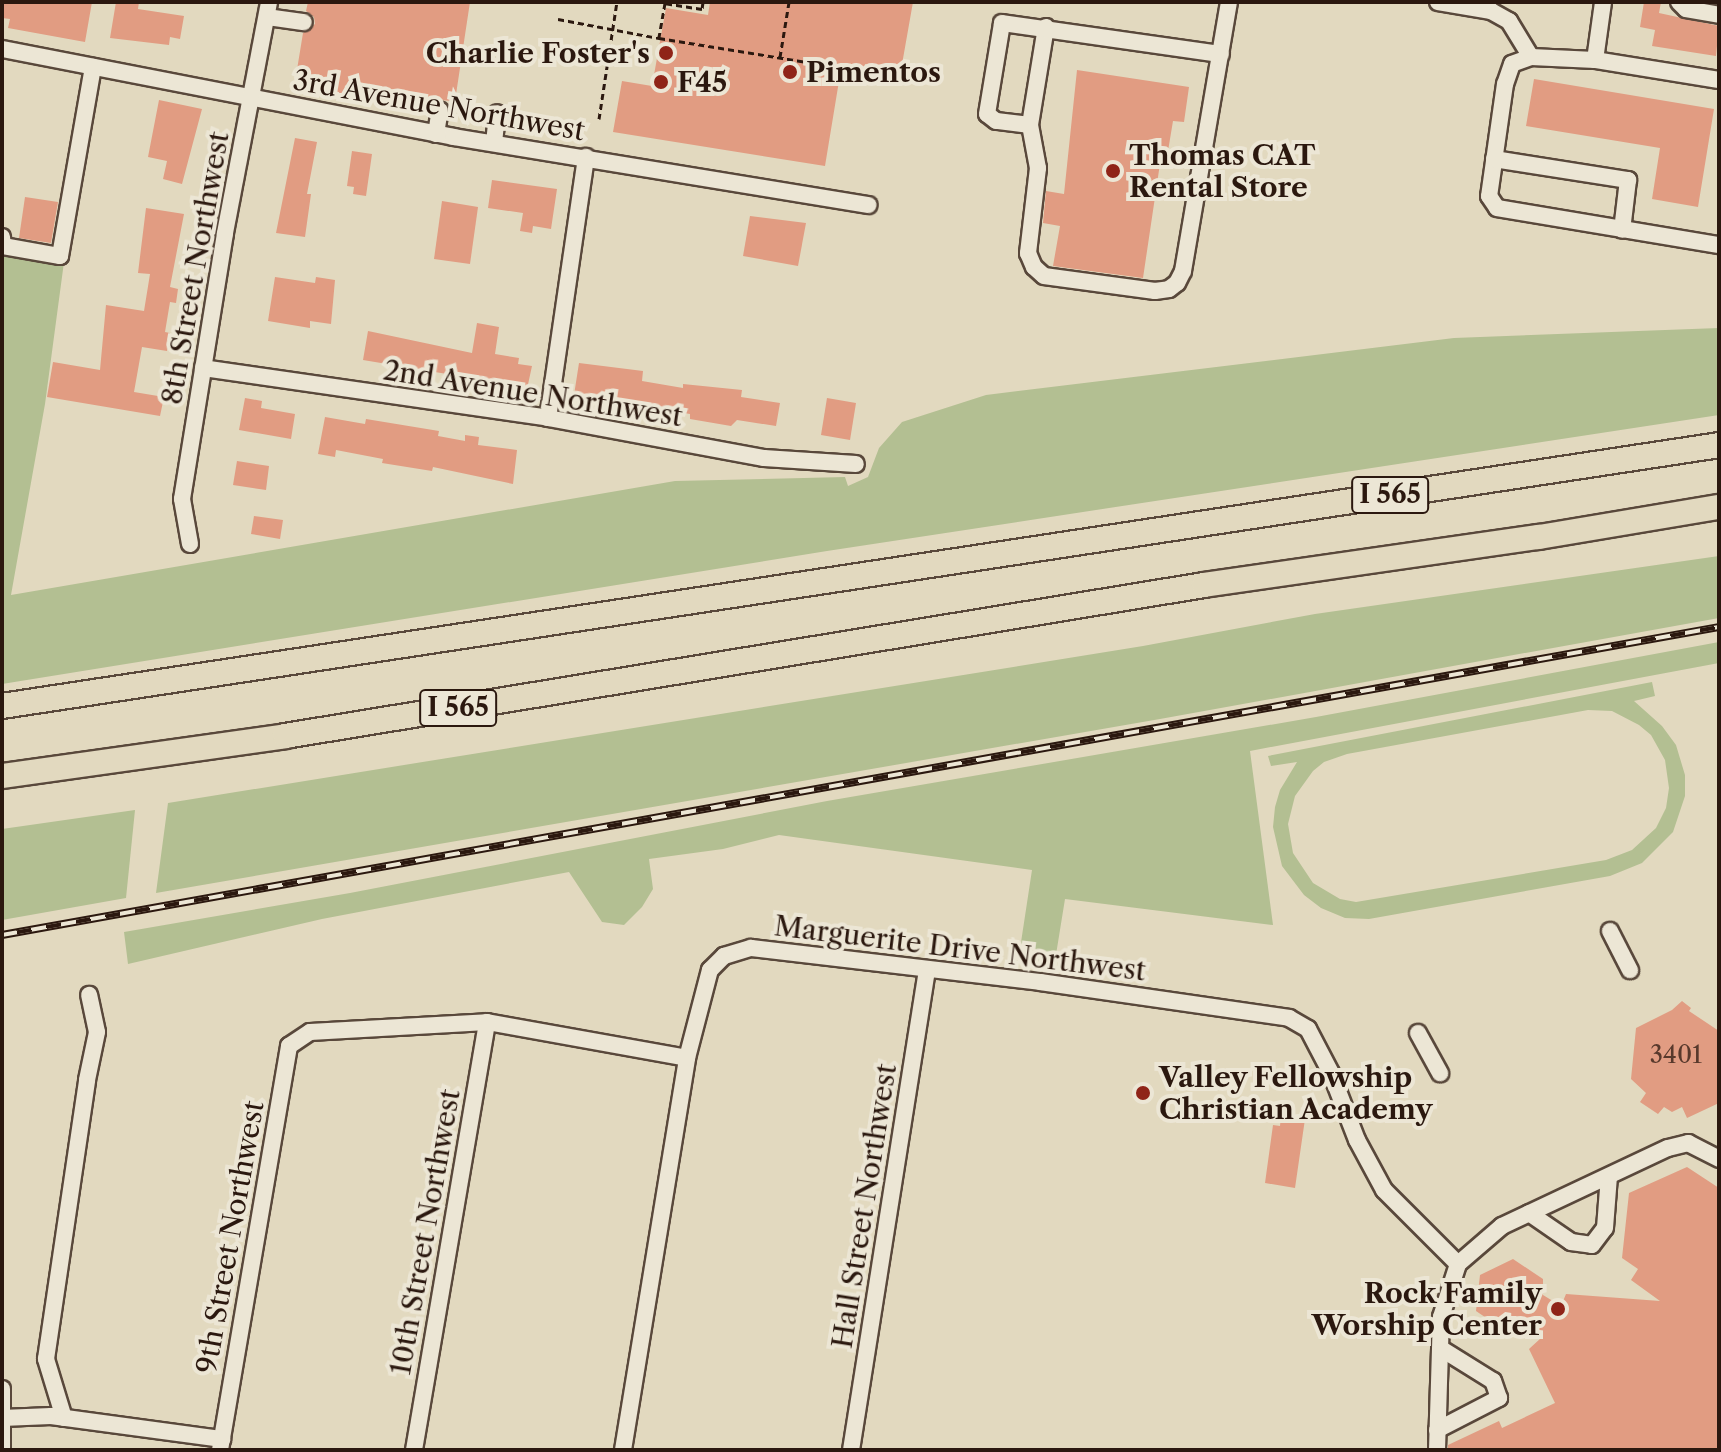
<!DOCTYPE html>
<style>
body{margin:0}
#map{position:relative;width:1721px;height:1452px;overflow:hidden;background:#e2d9bf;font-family:"Libre Caslon Text",serif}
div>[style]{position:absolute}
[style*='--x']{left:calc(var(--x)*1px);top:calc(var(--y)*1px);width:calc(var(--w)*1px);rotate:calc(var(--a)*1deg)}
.green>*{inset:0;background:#b3bf92}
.building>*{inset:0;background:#e19c82}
.path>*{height:3px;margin-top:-1.5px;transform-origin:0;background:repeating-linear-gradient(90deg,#2b180f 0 6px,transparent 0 10px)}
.roads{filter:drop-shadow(2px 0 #59483b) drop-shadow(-2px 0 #59483b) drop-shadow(0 2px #59483b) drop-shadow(0 -2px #59483b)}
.minor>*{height:16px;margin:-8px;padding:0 8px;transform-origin:8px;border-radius:8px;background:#ece6d5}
.highway>*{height:24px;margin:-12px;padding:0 12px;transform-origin:12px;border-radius:12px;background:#e2d9bf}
.rail>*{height:8px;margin-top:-4px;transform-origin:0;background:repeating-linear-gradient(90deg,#ece6d5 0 15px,#2b180f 0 30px);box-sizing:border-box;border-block:2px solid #2b180f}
.dots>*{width:22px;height:22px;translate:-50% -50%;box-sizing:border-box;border:4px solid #ece6d5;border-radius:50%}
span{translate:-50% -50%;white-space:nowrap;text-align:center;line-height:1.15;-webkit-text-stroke:8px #ece6d5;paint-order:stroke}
.number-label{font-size:24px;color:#58392c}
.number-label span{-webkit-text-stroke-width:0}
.shield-label span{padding:2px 6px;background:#ece6d5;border:2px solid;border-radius:6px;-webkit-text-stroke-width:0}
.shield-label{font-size:26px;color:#2b180f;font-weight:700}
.poi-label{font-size:28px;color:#2b180f;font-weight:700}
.right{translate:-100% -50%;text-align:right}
.left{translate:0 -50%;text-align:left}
.street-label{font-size:28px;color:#2b180f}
.frame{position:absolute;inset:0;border:4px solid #2b180f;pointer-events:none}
</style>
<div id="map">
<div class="green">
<i style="clip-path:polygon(2px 254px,64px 262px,45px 404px,11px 595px,675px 481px,845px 477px,848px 486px,868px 477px,879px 448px,902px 422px,986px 395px,1454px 338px,1719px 328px,1719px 415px,827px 551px,2px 684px)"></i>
<i style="clip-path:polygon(1719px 556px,1719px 618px,1160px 719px,156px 893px,168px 803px,1143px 646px,1315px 614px)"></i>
<i style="clip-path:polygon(1719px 642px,1719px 663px,1250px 751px,1273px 925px,1065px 899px,1054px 967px,1018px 962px,1032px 870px,779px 835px,723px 849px,649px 859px,653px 889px,642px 907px,624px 925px,602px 922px,569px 872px,322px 919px,128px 964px,124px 932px,350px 893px,827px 801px,1316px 717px)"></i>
<i style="clip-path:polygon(evenodd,1652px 682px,1655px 696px,1634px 701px,1662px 726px,1676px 745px,1685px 775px,1685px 796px,1673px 832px,1642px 863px,1610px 876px,1369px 919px,1345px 918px,1321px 908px,1304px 895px,1282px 866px,1273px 827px,1275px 807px,1280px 790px,1297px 762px,1271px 766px,1268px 756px,1652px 682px,1588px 710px,1612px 711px,1639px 725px,1651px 735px,1665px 760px,1669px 788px,1666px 808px,1656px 828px,1632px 850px,1606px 860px,1356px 902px,1340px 899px,1313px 883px,1293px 853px,1288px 824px,1295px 796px,1313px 771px,1324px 762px,1347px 754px,1588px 710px)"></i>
<i style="clip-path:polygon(135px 810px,126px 898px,2px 920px,2px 829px)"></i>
</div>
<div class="building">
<i style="clip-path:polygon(2px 2px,92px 2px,85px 42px,8px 28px,10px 19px,2px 18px)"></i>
<i style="clip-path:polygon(116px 2px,139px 2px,138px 9px,184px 16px,180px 39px,170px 37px,169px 45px,110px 38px)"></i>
<i style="clip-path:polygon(308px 2px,470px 2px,455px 101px,437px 100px,429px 108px,294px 88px,303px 33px,315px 24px,314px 17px,306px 11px)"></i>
<i style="clip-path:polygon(710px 2px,913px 2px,901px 70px,865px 64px,862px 85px,839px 81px,825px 166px,613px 132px,622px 81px,652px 86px,666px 8px,708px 15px)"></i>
<i style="clip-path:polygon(1644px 2px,1661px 2px,1659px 13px,1719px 26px,1716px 56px,1652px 46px,1655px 30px,1640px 27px)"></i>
<i style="clip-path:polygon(1077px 70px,1189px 87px,1184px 122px,1173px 121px,1168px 151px,1162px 150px,1143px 278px,1053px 266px,1060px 226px,1043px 223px,1046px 191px,1064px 194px)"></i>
<i style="clip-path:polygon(1534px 79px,1714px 109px,1698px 207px,1652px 199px,1660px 148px,1526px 126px)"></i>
<i style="clip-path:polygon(159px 100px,202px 109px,182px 184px,163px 179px,167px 161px,148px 157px)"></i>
<i style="clip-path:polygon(295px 138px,317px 142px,307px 194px,311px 194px,305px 237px,276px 233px)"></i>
<i style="clip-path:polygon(352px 151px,372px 154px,366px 196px,353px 194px,354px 187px,347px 186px)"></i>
<i style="clip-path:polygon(492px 180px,557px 189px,551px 229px,533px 226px,532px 233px,520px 231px,523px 213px,488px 208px)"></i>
<i style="clip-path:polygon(25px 197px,58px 202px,51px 243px,19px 238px)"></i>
<i style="clip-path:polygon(442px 201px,478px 207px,470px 264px,434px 259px)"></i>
<i style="clip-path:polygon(146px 208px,184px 214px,170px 287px,178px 289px,176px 303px,170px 302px,165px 332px,170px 333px,167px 351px,142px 347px,134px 392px,164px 397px,160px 416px,47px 397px,53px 362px,100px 370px,106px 305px,144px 311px,150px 274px,138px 273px)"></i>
<i style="clip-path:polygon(750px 216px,806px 223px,798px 266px,743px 256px)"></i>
<i style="clip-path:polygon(275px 277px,315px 283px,316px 277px,335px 280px,331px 324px,310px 321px,310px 328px,268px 321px)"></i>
<i style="clip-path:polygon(477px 323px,499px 327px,495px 354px,519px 358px,518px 364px,532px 366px,527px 389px,517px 387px,516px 391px,478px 381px,477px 384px,464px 382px,465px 377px,363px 360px,368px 331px,472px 353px)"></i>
<i style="clip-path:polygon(579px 363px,643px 371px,642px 381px,683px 388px,683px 384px,742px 390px,741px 397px,780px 403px,776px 426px,737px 420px,731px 426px,690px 419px,690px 414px,639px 406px,632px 406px,632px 410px,606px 406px,607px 400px,574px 395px)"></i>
<i style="clip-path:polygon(245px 398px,262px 401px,261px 408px,295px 414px,291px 439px,239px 430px)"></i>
<i style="clip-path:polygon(827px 398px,856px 403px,850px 440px,821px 435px)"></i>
<i style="clip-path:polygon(325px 417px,365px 424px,366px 419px,439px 431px,438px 436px,465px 441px,465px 435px,479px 437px,478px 445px,517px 450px,513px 484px,433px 467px,432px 471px,382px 463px,383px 459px,336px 450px,335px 457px,318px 454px)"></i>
<i style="clip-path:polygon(237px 461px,269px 466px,266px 490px,233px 485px)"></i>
<i style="clip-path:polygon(254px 516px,283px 520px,280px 539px,251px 534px)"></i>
<i style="clip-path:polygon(1682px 1001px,1691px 1008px,1689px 1011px,1719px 1031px,1719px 1103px,1687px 1118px,1682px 1107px,1672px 1112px,1664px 1107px,1658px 1114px,1640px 1102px,1646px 1093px,1631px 1079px,1636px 1028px,1672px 1010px)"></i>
<i style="clip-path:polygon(1281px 1115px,1305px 1119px,1295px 1188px,1265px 1183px,1273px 1125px,1280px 1126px)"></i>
<i style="clip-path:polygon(1687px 1167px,1719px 1188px,1719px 1450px,1448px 1450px,1448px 1445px,1499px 1421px,1502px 1428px,1555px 1403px,1529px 1349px,1541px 1338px,1522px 1325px,1507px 1332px,1476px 1311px,1480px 1275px,1513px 1259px,1543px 1279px,1543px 1295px,1561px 1306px,1566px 1294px,1660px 1301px,1631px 1280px,1638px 1269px,1622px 1258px,1629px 1193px)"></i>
</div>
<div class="path">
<i style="--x:703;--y:2;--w:7;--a:98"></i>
<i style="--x:702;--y:9;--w:37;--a:-171"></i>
<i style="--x:665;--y:3;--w:36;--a:100"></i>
<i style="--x:659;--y:38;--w:206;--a:9.2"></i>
<i style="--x:558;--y:19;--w:103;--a:10.7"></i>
<i style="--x:780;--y:57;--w:56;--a:-80.7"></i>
<i style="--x:599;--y:119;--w:118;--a:-81.3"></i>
</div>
<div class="roads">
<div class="minor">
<i style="--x:1438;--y:2;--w:54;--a:9.6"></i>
<i style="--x:1491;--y:11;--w:21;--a:29"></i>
<i style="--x:1509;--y:21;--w:42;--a:58.6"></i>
<i style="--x:1679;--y:2;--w:10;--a:45"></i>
<i style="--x:1686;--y:9;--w:34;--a:10"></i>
<i style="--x:267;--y:17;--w:37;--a:8"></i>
<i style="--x:1046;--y:27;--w:99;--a:99.3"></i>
<i style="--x:1030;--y:125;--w:44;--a:79.5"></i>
<i style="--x:1038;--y:168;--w:86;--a:96.7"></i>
<i style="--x:1028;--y:253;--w:15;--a:67"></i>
<i style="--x:1034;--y:267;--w:13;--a:42"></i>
<i style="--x:1044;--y:276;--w:112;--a:7.7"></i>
<i style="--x:1155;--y:291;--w:14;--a:-8"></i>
<i style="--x:1169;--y:289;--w:10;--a:-37"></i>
<i style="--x:1177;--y:283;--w:13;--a:-63"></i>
<i style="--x:1183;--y:271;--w:273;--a:-80.3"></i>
<i style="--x:2;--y:49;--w:460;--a:11"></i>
<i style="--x:453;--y:137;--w:421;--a:9.3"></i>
<i style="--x:1595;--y:60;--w:59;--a:-82.1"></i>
<i style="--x:1719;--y:80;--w:126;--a:-170.8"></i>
<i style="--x:1595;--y:60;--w:64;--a:-177.3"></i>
<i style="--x:1531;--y:57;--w:20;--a:160"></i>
<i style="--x:1512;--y:64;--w:21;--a:109"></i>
<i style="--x:1505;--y:84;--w:113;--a:98.1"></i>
<i style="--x:1489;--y:196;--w:14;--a:56"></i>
<i style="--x:1497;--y:208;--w:225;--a:9.5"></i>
<i style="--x:1030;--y:125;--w:34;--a:-173"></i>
<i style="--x:996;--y:121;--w:11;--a:-142"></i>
<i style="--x:987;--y:114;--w:92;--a:-80.6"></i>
<i style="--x:1002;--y:23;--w:221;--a:8.1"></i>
<i style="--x:436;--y:134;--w:24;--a:-81"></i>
<i style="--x:494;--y:143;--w:30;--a:-84"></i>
<i style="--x:1494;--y:159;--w:136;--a:8.9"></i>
<i style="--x:1628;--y:180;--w:50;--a:96.8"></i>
<i style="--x:2;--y:237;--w:9;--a:84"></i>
<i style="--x:3;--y:246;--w:58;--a:10"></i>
<i style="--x:60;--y:256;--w:192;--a:-80.1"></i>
<i style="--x:203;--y:368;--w:349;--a:8.2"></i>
<i style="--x:548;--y:418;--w:220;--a:10.5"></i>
<i style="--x:764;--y:458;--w:92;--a:3.7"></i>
<i style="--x:548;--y:418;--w:264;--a:-81.7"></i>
<i style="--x:190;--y:544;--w:46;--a:-100.1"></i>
<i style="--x:182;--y:499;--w:269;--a:-80.8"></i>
<i style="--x:225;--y:233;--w:235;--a:-79.2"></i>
<i style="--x:1610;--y:931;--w:44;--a:62.9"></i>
<i style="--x:1418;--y:1033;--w:46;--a:61.2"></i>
<i style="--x:1529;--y:1213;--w:51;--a:34.6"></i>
<i style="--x:1571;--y:1242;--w:21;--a:8"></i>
<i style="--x:1592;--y:1245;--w:21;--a:-53"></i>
<i style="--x:1605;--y:1228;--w:52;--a:-85.6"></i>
<i style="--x:2;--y:1389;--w:61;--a:90"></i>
<i style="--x:2;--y:1418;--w:49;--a:-2.3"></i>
<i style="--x:51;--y:1416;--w:173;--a:7.7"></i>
<i style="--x:64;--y:1418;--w:62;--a:-107"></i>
<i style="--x:46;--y:1359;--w:282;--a:-81.6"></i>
<i style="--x:87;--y:1080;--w:49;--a:-78.2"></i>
<i style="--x:97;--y:1032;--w:38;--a:-102"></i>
<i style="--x:1437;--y:1430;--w:70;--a:-27.3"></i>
<i style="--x:1499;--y:1398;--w:18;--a:-109"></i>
<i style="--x:1493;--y:1381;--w:62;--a:-148.1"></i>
<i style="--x:220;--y:1450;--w:410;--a:-80.3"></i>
<i style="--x:289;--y:1046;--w:25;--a:-34"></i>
<i style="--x:310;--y:1032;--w:177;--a:-3.2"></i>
<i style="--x:487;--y:1022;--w:203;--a:10.2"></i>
<i style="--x:414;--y:1450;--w:434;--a:-80.3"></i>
<i style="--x:623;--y:1450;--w:397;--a:-80.7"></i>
<i style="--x:687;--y:1058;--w:91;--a:-75.4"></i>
<i style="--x:710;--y:970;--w:20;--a:-45"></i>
<i style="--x:724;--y:956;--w:28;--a:-17"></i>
<i style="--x:751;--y:948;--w:291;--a:6.7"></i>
<i style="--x:1040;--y:982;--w:252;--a:8.2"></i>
<i style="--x:1289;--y:1018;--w:22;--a:30"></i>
<i style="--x:1308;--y:1029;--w:50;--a:62.4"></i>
<i style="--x:1331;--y:1073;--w:72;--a:68.8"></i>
<i style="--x:1357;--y:1140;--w:57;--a:61.6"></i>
<i style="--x:1384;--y:1190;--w:105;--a:45"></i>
<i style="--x:851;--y:1450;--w:485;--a:-81"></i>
<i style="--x:1437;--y:1450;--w:133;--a:-88.3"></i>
<i style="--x:1441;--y:1317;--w:56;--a:-72.2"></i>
<i style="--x:1458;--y:1264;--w:58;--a:-40.8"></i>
<i style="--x:1502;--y:1226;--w:183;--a:-25.2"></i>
<i style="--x:1668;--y:1148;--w:21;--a:-14"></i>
<i style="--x:1688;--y:1143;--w:35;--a:27"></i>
</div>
<div class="highway">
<i style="--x:2;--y:706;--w:1737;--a:-8.64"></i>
<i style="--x:2;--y:776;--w:286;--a:-8"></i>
<i style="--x:285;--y:736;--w:931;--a:-9.33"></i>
<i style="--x:1204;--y:585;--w:338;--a:-8.2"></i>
<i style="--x:1539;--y:537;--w:182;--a:-9.5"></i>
</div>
</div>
<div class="rail">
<i style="--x:2;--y:935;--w:1744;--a:-10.17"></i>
</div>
<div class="dots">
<i style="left:666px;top:53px;background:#8f2418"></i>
<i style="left:790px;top:72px;background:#8f2418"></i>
<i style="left:661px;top:82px;background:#8f2418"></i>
<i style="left:1113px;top:171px;background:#8f2418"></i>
<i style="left:1143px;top:1093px;background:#8f2418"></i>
<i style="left:1558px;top:1309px;background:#8f2418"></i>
</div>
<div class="number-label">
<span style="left:1676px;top:1055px">3401</span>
</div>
<div class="shield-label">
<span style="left:1390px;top:495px">I 565</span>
<span style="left:458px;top:708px">I 565</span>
</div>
<div class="poi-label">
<span class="right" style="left:650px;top:53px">Charlie Foster's</span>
<span class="left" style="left:806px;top:72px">Pimentos</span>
<span class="left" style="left:677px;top:82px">F45</span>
<span class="left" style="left:1129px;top:171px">Thomas CAT<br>Rental Store</span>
<span class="left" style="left:1159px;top:1093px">Valley Fellowship<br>Christian Academy</span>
<span class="right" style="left:1542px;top:1309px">Rock Family<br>Worship Center</span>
</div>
<div class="street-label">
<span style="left:439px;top:105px;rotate:10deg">3rd Avenue Northwest</span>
<span style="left:195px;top:268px;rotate:-80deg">8th Street Northwest</span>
<span style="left:533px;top:393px;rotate:9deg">2nd Avenue Northwest</span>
<span style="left:960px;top:948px;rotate:7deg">Marguerite Drive Northwest</span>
<span style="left:864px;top:1206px;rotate:-81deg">Hall Street Northwest</span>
<span style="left:425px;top:1232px;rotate:-80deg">10th Street Northwest</span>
<span style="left:230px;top:1237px;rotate:-80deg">9th Street Northwest</span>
</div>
<div class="frame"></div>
</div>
